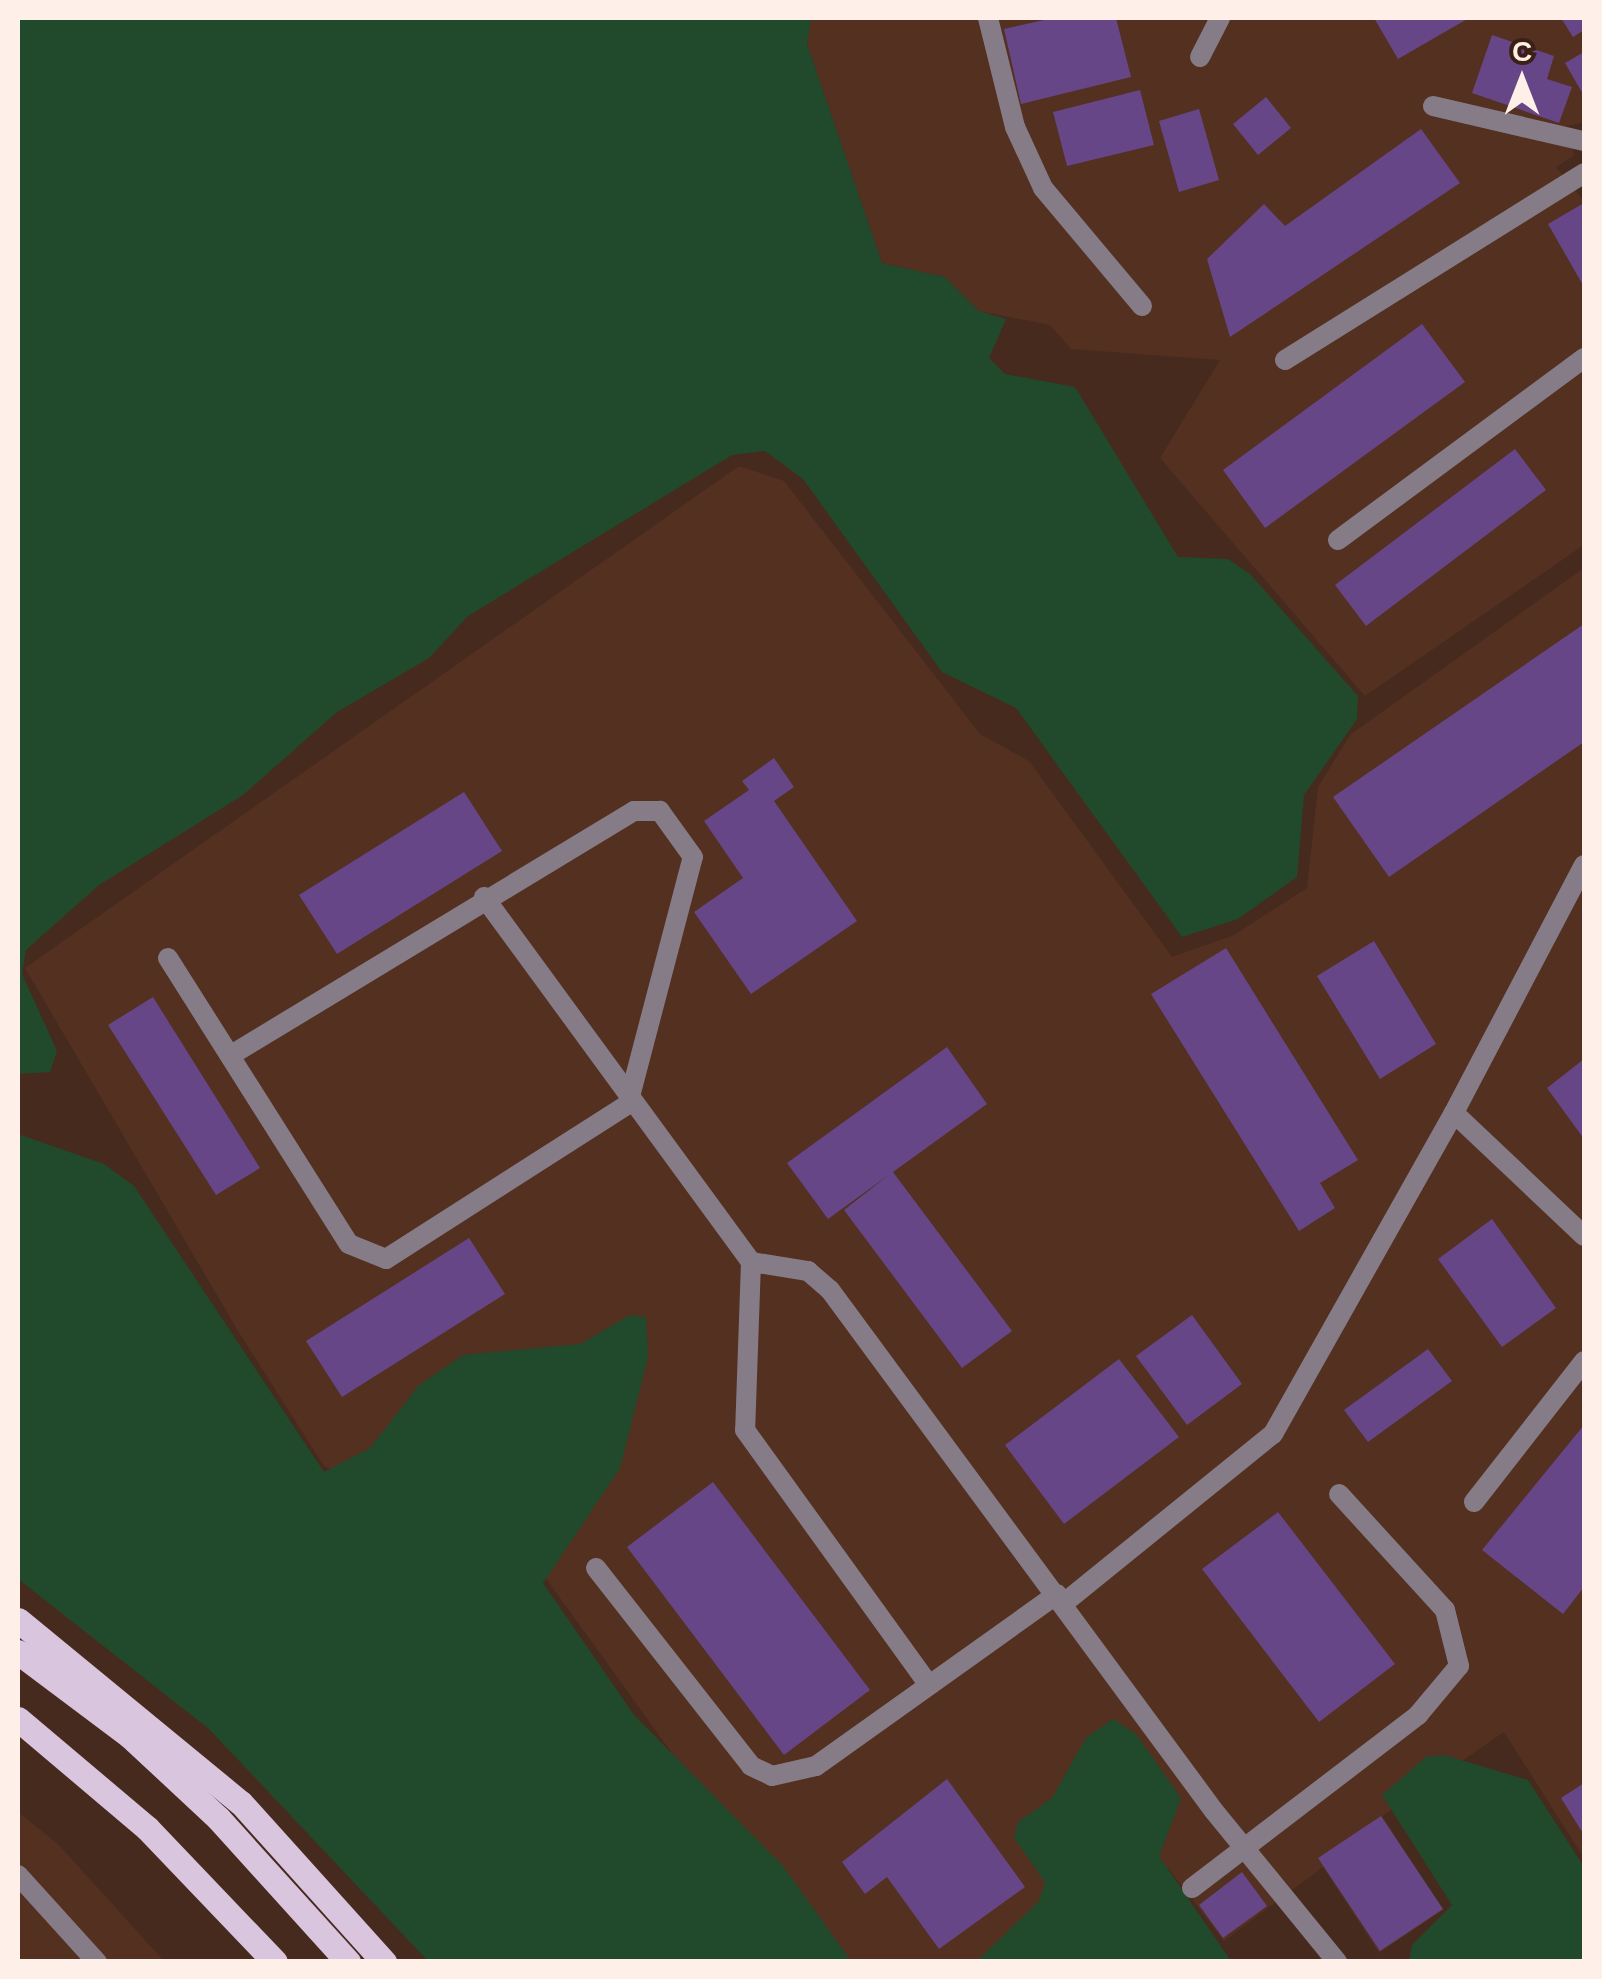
<!DOCTYPE html>
<meta charset="utf-8">
<style>
body{margin:0}
#map{position:relative;width:1602px;height:1979px;overflow:hidden;background:#472a1e;font-family:Barlow,sans-serif}
div>[style]{position:absolute}
[style*='--x']{left:calc(var(--x)*1px);top:calc(var(--y)*1px);width:calc(var(--w)*1px);rotate:calc(var(--a)*1deg)}
.built>*{inset:0;background:#533020}
.green>*{inset:0;background:#21492b}
.building>*{inset:0;background:#664686}
.lane>*{height:20px;margin:-10px;padding:0 10px;transform-origin:10px;border-radius:10px;background:#867c88}
.primary>*{height:25px;margin:-12.5px;padding:0 12.5px;transform-origin:12.5px;border-radius:12.5px;background:#dac5de}
span{translate:-50% -50%;white-space:nowrap;text-align:center;line-height:1.15;-webkit-text-stroke:9px #3c2014;paint-order:stroke}
.frame{position:absolute;inset:0;border:20px solid #feefe8;pointer-events:none}
.north{position:absolute;left:1472px;top:30px;width:100px;height:100px;-webkit-text-stroke:8px #3c2014;paint-order:stroke;rotate:0deg;font-size:28px;font-weight:700;line-height:40px;text-align:center;color:#feefe8}
.north::after{content:'';display:block;margin:auto;width:35px;height:45px;background:#feefe8;clip-path:polygon(50% 0,100% 100%,50% 72%,0 100%)}
</style>
<div id="map">
<div class="built">
<i style="clip-path:polygon(811px 18px,1584px 18px,1584px 122px,1563px 127px,1575px 155px,1556px 167px,1584px 201px,1584px 545px,1365px 696px,1160px 458px,1220px 360px,1071px 349px,1050px 325px,979px 311px,945px 277px,882px 263px,807px 44px)"></i>
<i style="clip-path:polygon(739px 466px,784px 481px,980px 734px,1029px 761px,1172px 957px,1234px 935px,1307px 888px,1318px 787px,1351px 734px,1584px 568px,1584px 1858px,1504px 1732px,1382px 1816px,1443px 1910px,1379px 1953px,1323px 1867px,1224px 1941px,1168px 1868px,1031px 1961px,822px 1961px,547px 1580px,324px 1466px,238px 1331px,25px 968px)"></i>
<i style="clip-path:polygon(18px 1812px,59px 1845px,164px 1961px,18px 1961px)"></i>
</div>
<div class="green">
<i style="clip-path:polygon(18px 18px,811px 18px,807px 44px,882px 263px,945px 277px,979px 311px,1006px 319px,989px 358px,1005px 374px,1075px 387px,1178px 557px,1228px 559px,1250px 574px,1358px 696px,1357px 719px,1304px 795px,1297px 877px,1238px 919px,1182px 937px,1016px 708px,942px 672px,803px 479px,765px 451px,732px 455px,468px 616px,429px 658px,337px 712px,243px 795px,99px 885px,26px 950px,22px 974px,57px 1051px,50px 1072px,18px 1074px)"></i>
<i style="clip-path:polygon(18px 1134px,104px 1164px,134px 1186px,324px 1472px,370px 1448px,419px 1385px,463px 1355px,580px 1344px,630px 1315px,646px 1317px,648px 1357px,620px 1468px,543px 1583px,634px 1715px,783px 1866px,851px 1961px,428px 1961px,209px 1729px,18px 1579px)"></i>
<i style="clip-path:polygon(1113px 1719px,1136px 1734px,1181px 1798px,1159px 1856px,1231px 1961px,977px 1961px,1039px 1901px,1045px 1882px,1014px 1838px,1018px 1822px,1052px 1798px,1086px 1738px)"></i>
<i style="clip-path:polygon(1444px 1755px,1528px 1780px,1584px 1867px,1584px 1961px,1409px 1961px,1412px 1945px,1452px 1905px,1382px 1795px,1426px 1757px)"></i>
</div>
<div class="building">
<i style="clip-path:polygon(1053px 18px,1116px 18px,1131px 77px,1021px 104px,1004px 29px)"></i>
<i style="clip-path:polygon(1374px 18px,1469px 18px,1398px 59px)"></i>
<i style="clip-path:polygon(1561px 18px,1584px 18px,1584px 30px,1573px 37px)"></i>
<i style="clip-path:polygon(1492px 35px,1554px 56px,1547px 79px,1572px 87px,1559px 123px,1472px 93px)"></i>
<i style="clip-path:polygon(1584px 52px,1584px 96px,1565px 63px)"></i>
<i style="clip-path:polygon(1140px 90px,1154px 145px,1067px 166px,1053px 112px)"></i>
<i style="clip-path:polygon(1266px 97px,1291px 128px,1258px 155px,1233px 124px)"></i>
<i style="clip-path:polygon(1199px 109px,1219px 180px,1179px 192px,1159px 121px)"></i>
<i style="clip-path:polygon(1421px 129px,1460px 183px,1230px 337px,1207px 259px,1264px 204px,1285px 226px)"></i>
<i style="clip-path:polygon(1584px 203px,1584px 287px,1548px 224px)"></i>
<i style="clip-path:polygon(1422px 324px,1465px 382px,1265px 528px,1223px 470px)"></i>
<i style="clip-path:polygon(1515px 449px,1546px 490px,1366px 626px,1335px 585px)"></i>
<i style="clip-path:polygon(1584px 624px,1584px 742px,1389px 877px,1333px 797px)"></i>
<i style="clip-path:polygon(774px 758px,794px 787px,774px 801px,857px 921px,751px 994px,694px 912px,743px 878px,704px 821px,749px 790px,742px 781px)"></i>
<i style="clip-path:polygon(464px 792px,502px 851px,337px 954px,299px 895px)"></i>
<i style="clip-path:polygon(1374px 941px,1436px 1044px,1380px 1079px,1317px 976px)"></i>
<i style="clip-path:polygon(1226px 948px,1358px 1160px,1320px 1183px,1335px 1208px,1299px 1231px,1151px 994px)"></i>
<i style="clip-path:polygon(153px 997px,260px 1168px,216px 1195px,108px 1025px)"></i>
<i style="clip-path:polygon(947px 1047px,987px 1104px,893px 1172px,1012px 1331px,962px 1368px,844px 1210px,890px 1174px,828px 1219px,787px 1163px)"></i>
<i style="clip-path:polygon(1584px 1059px,1584px 1139px,1547px 1088px)"></i>
<i style="clip-path:polygon(1492px 1219px,1556px 1308px,1502px 1347px,1438px 1259px)"></i>
<i style="clip-path:polygon(469px 1238px,505px 1294px,342px 1397px,306px 1341px)"></i>
<i style="clip-path:polygon(1192px 1315px,1242px 1384px,1187px 1425px,1136px 1356px)"></i>
<i style="clip-path:polygon(1428px 1349px,1452px 1381px,1368px 1442px,1344px 1410px)"></i>
<i style="clip-path:polygon(1119px 1359px,1179px 1437px,1064px 1524px,1005px 1445px)"></i>
<i style="clip-path:polygon(1584px 1425px,1584px 1587px,1563px 1614px,1482px 1550px)"></i>
<i style="clip-path:polygon(713px 1482px,870px 1690px,784px 1755px,627px 1547px)"></i>
<i style="clip-path:polygon(1278px 1512px,1395px 1664px,1319px 1722px,1202px 1569px)"></i>
<i style="clip-path:polygon(947px 1779px,1025px 1887px,939px 1949px,887px 1877px,865px 1894px,842px 1862px)"></i>
<i style="clip-path:polygon(1584px 1783px,1584px 1835px,1561px 1798px)"></i>
<i style="clip-path:polygon(1381px 1816px,1443px 1909px,1380px 1951px,1318px 1858px)"></i>
<i style="clip-path:polygon(1242px 1872px,1267px 1906px,1223px 1938px,1199px 1905px)"></i>
</div>
<div class="lane">
<i style="--x:988;--y:18;--w:112;--a:76.1"></i>
<i style="--x:1015;--y:127;--w:67;--a:65.3"></i>
<i style="--x:1043;--y:188;--w:154;--a:50"></i>
<i style="--x:1200;--y:57;--w:44;--a:-62.9"></i>
<i style="--x:1433;--y:106;--w:155;--a:13.1"></i>
<i style="--x:1285;--y:360;--w:353;--a:-32"></i>
<i style="--x:1338;--y:540;--w:306;--a:-36.5"></i>
<i style="--x:1584;--y:865;--w:280;--a:117.7"></i>
<i style="--x:1454;--y:1113;--w:179;--a:43.4"></i>
<i style="--x:484;--y:897;--w:452;--a:53.8"></i>
<i style="--x:751;--y:1262;--w:58;--a:9"></i>
<i style="--x:808;--y:1271;--w:29;--a:41"></i>
<i style="--x:830;--y:1290;--w:647;--a:53.61"></i>
<i style="--x:1214;--y:1811;--w:195;--a:50.8"></i>
<i style="--x:168;--y:958;--w:338;--a:57.7"></i>
<i style="--x:349;--y:1244;--w:40;--a:22"></i>
<i style="--x:386;--y:1259;--w:287;--a:-32.6"></i>
<i style="--x:628;--y:1104;--w:255;--a:-75.3"></i>
<i style="--x:693;--y:857;--w:57;--a:-125.7"></i>
<i style="--x:660;--y:811;--w:26;--a:180"></i>
<i style="--x:634;--y:811;--w:471;--a:148.8"></i>
<i style="--x:751;--y:1262;--w:168;--a:92"></i>
<i style="--x:745;--y:1430;--w:314;--a:54.2"></i>
<i style="--x:1474;--y:1502;--w:179;--a:-52"></i>
<i style="--x:596;--y:1568;--w:251;--a:51.9"></i>
<i style="--x:751;--y:1766;--w:23;--a:25"></i>
<i style="--x:772;--y:1776;--w:45;--a:-12.8"></i>
<i style="--x:816;--y:1766;--w:296;--a:-35.5"></i>
<i style="--x:1064;--y:1603;--w:269;--a:-39"></i>
<i style="--x:1273;--y:1434;--w:369;--a:-60.6"></i>
<i style="--x:18;--y:1875;--w:118;--a:47.8"></i>
<i style="--x:1192;--y:1888;--w:285;--a:-37.4"></i>
<i style="--x:1418;--y:1715;--w:64;--a:-50.1"></i>
<i style="--x:1459;--y:1666;--w:58;--a:-104"></i>
<i style="--x:1445;--y:1610;--w:157;--a:-132.4"></i>
</div>
<div class="primary">
<i style="--x:18;--y:1620;--w:288;--a:39.4"></i>
<i style="--x:241;--y:1803;--w:214;--a:48"></i>
<i style="--x:18;--y:1652;--w:140;--a:36.9"></i>
<i style="--x:130;--y:1736;--w:120;--a:43"></i>
<i style="--x:218;--y:1818;--w:194;--a:47.9"></i>
<i style="--x:18;--y:1719;--w:169;--a:40.2"></i>
<i style="--x:147;--y:1828;--w:185;--a:46.3"></i>
</div>
<div class="frame"></div>
<div class="north">С</div>
</div>
